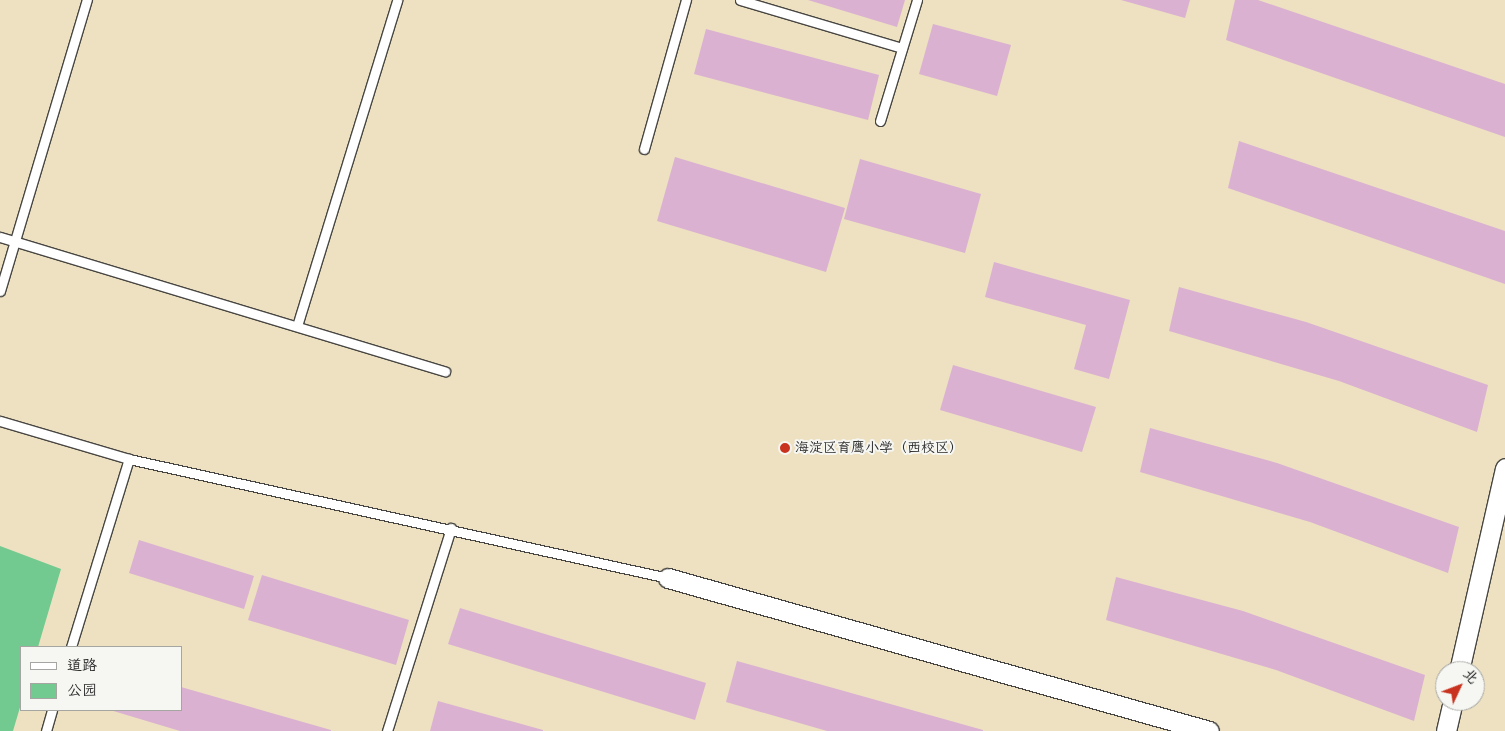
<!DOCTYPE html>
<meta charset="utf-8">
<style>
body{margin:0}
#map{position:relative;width:1505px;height:731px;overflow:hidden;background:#ede1c1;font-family:Kalam,"LXGW WenKai TC",sans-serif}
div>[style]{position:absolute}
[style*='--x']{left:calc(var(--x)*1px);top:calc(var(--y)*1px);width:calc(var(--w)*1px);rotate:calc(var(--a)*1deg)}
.green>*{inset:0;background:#72ca90}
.building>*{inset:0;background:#dbb1d1}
.roads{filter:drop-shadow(1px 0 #484642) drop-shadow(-1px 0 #484642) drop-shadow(0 1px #484642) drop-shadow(0 -1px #484642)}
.lane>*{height:9px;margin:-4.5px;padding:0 4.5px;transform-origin:4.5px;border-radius:4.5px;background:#fff}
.street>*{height:19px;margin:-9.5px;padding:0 9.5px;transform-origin:9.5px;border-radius:9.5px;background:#fff}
.dots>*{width:14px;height:14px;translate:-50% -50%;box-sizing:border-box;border:2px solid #f6f6f2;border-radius:50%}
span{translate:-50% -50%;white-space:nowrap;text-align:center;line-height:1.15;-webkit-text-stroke:4px #f6f6f2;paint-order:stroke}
.poi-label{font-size:14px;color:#2b2b2b}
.left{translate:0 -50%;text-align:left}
.legend{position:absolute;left:20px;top:646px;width:162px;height:65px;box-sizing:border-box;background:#f6f6f2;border:1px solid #a5a5a2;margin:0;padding:6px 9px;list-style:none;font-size:15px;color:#2b2b2b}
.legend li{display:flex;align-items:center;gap:10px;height:25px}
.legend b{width:25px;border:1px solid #a5a5a2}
.north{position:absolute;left:1435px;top:661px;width:50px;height:50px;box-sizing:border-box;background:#f6f6f2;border:1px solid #a5a5a2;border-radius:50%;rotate:47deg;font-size:14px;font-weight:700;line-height:20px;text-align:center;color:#2b2b2b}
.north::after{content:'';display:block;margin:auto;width:18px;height:22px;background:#c8321e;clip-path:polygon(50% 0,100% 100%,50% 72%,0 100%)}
</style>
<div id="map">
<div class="green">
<i style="clip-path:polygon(0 546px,61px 569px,38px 647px,21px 647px,21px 704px,13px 731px,0 731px)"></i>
</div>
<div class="building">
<i style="clip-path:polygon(808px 0,905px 0,897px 27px)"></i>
<i style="clip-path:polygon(1121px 0,1190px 0,1185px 18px)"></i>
<i style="clip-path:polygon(1235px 0,1258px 0,1505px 84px,1505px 137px,1226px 40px)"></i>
<i style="clip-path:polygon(933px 24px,1011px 45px,997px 96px,919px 74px)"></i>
<i style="clip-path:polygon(706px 29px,879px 75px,868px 120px,694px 74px)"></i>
<i style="clip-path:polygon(1239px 141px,1505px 231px,1505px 284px,1228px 188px)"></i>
<i style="clip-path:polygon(675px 157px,845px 208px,826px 272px,657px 221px)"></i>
<i style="clip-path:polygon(860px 159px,981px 194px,965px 253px,844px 219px)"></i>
<i style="clip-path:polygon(994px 262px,1130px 300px,1109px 379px,1074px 369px,1086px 325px,985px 297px)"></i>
<i style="clip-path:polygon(1179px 287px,1306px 322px,1488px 385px,1477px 432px,1339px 381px,1169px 331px)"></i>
<i style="clip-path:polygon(953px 365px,1096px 407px,1082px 452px,940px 410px)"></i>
<i style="clip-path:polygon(1150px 428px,1277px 463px,1459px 527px,1448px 573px,1310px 522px,1140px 472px)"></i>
<i style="clip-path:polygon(139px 540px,254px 576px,244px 609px,129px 573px)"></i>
<i style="clip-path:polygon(262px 575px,409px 620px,396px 665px,248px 620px)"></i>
<i style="clip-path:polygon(1116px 577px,1243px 611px,1425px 675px,1414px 721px,1276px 670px,1106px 620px)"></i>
<i style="clip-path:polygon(460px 608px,706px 683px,695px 720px,448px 644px)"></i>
<i style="clip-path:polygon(737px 661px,983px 730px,983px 731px,827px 731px,726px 702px)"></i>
<i style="clip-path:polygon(181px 687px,331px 730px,331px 731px,180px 731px,110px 710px,181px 710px)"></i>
<i style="clip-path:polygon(438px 701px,543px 730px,543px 731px,430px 731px)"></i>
</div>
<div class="roads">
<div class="lane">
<i style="--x:740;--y:0;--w:169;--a:16.5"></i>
<i style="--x:880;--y:121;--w:127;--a:-73"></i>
<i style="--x:644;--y:149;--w:155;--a:-74.3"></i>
<i style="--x:0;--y:237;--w:465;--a:16.8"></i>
<i style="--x:0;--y:291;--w:304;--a:-73.4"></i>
<i style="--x:297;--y:326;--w:341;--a:-72.9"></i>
<i style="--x:0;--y:421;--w:134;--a:16.4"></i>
<i style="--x:129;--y:459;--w:552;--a:12.45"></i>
<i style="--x:71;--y:647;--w:197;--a:-72.9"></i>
<i style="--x:46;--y:731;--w:22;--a:-74"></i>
<i style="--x:387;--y:731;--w:213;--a:-72.5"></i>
</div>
<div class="street">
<i style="--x:668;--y:578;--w:562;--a:15.79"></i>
<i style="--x:1459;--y:671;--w:208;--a:-77.2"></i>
<i style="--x:1446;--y:731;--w:31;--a:-77"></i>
</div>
</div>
<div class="dots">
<i style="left:785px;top:448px;background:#c8321e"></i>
</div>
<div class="poi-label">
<span class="left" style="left:795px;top:448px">海淀区育鹰小学（西校区）</span>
</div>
<ul class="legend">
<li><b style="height:6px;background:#fff"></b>道路</li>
<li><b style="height:14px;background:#72ca90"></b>公园</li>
</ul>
<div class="north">北</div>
</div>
